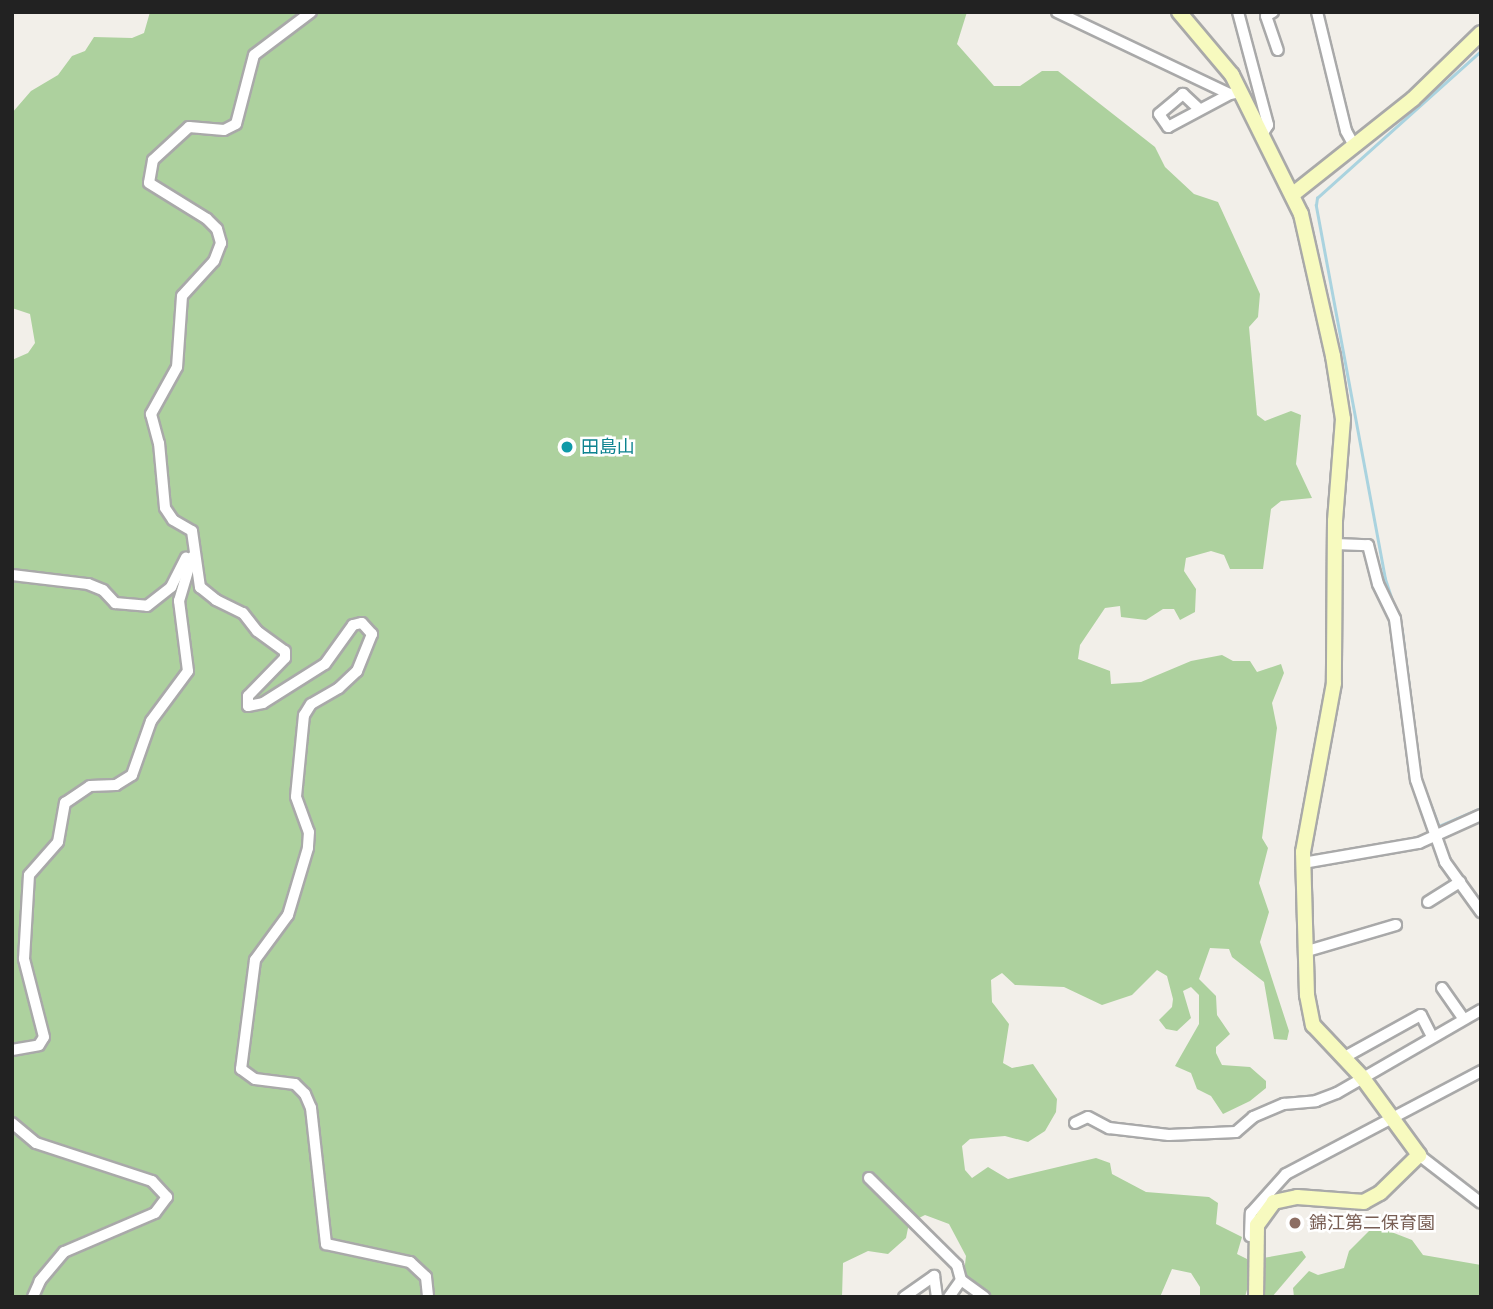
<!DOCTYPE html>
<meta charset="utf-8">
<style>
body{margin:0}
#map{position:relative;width:1493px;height:1309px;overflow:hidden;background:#f2efe9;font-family:"Nunito Sans","Noto Sans JP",sans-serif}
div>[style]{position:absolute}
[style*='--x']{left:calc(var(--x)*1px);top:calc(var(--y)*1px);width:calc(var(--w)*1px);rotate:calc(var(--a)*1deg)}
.forest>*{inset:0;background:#add19e}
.stream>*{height:2.5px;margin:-1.25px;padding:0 1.25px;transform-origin:1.25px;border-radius:1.25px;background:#aad3df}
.roads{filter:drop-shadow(2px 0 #a9a9a9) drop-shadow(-2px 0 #a9a9a9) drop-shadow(0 2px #a9a9a9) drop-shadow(0 -2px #a9a9a9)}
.street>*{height:10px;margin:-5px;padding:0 5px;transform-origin:5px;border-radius:5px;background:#fff}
.secondary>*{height:14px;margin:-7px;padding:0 7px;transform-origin:7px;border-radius:7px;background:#f7fabf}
.dots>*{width:19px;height:19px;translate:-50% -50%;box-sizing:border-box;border:4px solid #fff;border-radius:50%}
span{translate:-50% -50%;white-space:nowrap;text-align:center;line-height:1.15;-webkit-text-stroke:5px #fff;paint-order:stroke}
.culture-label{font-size:18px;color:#0d838f}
.left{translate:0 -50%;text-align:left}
.education-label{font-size:18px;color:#785e54}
.frame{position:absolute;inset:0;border:14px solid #222;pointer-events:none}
</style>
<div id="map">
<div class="forest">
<i style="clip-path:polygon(150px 12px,967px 12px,957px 44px,994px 86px,1020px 86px,1042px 71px,1058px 71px,1155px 147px,1165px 167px,1194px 194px,1218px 202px,1260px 294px,1258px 317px,1249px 327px,1257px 415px,1265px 421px,1291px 411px,1301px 415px,1296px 464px,1312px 498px,1281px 501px,1271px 509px,1263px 569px,1230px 569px,1224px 555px,1211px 551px,1186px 558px,1184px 571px,1196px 589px,1195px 612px,1180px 620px,1174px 609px,1163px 609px,1146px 620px,1121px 617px,1120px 606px,1105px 608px,1080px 645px,1078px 659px,1110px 671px,1111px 684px,1141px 682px,1191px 661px,1222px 655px,1233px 661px,1250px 661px,1257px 672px,1281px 664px,1284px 673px,1272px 703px,1277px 728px,1262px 838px,1268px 848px,1259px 883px,1269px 912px,1260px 942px,1289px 1031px,1287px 1040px,1274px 1039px,1264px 982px,1232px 957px,1229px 949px,1210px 948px,1199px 979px,1216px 996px,1217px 1015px,1230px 1034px,1216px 1047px,1216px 1053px,1222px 1065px,1250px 1067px,1266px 1081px,1266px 1088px,1250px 1101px,1223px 1114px,1211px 1096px,1197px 1089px,1191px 1073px,1175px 1066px,1199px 1024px,1199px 995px,1191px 987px,1183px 991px,1191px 1018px,1177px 1031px,1166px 1029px,1159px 1020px,1172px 1007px,1173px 999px,1167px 976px,1157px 970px,1132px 995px,1102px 1005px,1064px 987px,1015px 985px,1002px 973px,991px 980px,992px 1002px,1009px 1024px,1003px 1063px,1012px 1068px,1033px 1064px,1057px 1099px,1056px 1112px,1045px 1131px,1028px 1142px,1005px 1136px,970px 1139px,962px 1146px,965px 1170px,972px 1178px,988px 1167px,1008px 1179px,1096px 1158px,1110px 1163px,1112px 1174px,1146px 1192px,1209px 1197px,1218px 1203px,1216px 1224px,1242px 1237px,1237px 1254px,1247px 1259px,1252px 1272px,1245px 1297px,1200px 1297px,1200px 1287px,1191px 1273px,1172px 1269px,1160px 1297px,989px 1297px,964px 1273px,966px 1256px,949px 1224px,925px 1215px,909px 1223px,906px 1238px,888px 1254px,868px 1251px,843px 1263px,842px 1297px,12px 1297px,12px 360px,28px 353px,35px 343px,30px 314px,12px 308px,12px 113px,31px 91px,58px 75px,72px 56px,85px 51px,94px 37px,132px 38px,144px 33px)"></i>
<i style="clip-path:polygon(1381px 1228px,1412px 1240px,1423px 1255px,1481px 1265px,1481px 1297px,1294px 1297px,1293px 1288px,1309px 1271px,1318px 1275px,1344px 1268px,1349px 1251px,1369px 1231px)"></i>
<i style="clip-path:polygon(1302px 1251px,1306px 1257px,1272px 1297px,1260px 1297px,1263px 1258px)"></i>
</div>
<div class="stream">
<i style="--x:1414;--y:728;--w:98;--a:-97.1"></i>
<i style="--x:1402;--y:631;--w:55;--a:-108.1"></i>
<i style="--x:1385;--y:579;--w:380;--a:-100.5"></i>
<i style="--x:1316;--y:205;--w:7;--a:-82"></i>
<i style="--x:1317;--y:198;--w:220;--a:-41.9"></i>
<i style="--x:1420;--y:776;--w:53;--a:69.2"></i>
<i style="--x:1439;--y:826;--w:46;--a:-23.2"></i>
</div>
<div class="roads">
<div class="street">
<i style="--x:311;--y:12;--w:71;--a:143"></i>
<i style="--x:254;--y:55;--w:71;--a:104.6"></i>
<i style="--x:236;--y:124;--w:13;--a:153"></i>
<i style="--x:224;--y:130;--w:35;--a:-175"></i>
<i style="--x:189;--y:127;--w:49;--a:137.5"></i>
<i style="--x:153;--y:160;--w:23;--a:100"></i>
<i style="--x:149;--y:183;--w:68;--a:31.8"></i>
<i style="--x:207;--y:219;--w:14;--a:45"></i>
<i style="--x:217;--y:229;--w:15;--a:74"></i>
<i style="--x:221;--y:243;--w:19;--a:111"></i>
<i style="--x:214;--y:261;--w:47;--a:132.4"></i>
<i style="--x:182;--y:296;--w:71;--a:94"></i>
<i style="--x:177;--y:367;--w:54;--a:119"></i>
<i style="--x:151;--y:414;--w:30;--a:75"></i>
<i style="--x:159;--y:443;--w:65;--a:84.7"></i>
<i style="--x:165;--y:508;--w:14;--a:56"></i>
<i style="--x:173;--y:520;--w:22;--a:30"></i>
<i style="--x:192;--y:531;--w:57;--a:81.9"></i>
<i style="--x:200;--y:587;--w:21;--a:39"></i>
<i style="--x:216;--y:600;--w:30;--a:26"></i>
<i style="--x:243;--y:613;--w:23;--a:52"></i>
<i style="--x:257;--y:631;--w:34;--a:36"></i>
<i style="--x:285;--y:651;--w:7;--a:90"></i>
<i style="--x:285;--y:658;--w:53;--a:134.2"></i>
<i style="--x:248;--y:696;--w:10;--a:90"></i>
<i style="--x:248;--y:706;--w:15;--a:-11"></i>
<i style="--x:263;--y:703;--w:73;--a:-32.2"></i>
<i style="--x:325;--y:664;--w:48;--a:-54.3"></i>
<i style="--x:353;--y:625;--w:9;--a:-13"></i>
<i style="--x:362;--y:623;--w:15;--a:48"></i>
<i style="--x:372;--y:634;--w:40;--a:112"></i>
<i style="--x:357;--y:671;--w:25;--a:137"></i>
<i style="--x:339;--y:688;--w:32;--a:150"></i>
<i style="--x:311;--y:704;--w:13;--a:122"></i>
<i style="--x:304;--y:715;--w:82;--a:95.6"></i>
<i style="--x:296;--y:797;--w:37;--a:70"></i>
<i style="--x:309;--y:832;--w:16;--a:94"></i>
<i style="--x:308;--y:848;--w:70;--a:106.6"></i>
<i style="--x:288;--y:915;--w:56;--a:126.3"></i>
<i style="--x:255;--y:960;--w:110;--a:97.3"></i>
<i style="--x:241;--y:1069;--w:17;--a:36"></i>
<i style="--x:255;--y:1079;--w:40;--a:7.1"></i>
<i style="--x:295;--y:1084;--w:14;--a:45"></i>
<i style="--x:305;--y:1094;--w:15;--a:67"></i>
<i style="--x:311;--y:1108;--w:137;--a:83.7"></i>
<i style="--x:326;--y:1244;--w:86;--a:12.1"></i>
<i style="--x:410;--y:1262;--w:22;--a:43"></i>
<i style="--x:426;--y:1277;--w:20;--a:84"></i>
<i style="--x:1057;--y:12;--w:191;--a:25.4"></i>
<i style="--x:1230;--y:94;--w:11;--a:-10"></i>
<i style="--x:1238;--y:12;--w:117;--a:75.1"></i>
<i style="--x:1268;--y:125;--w:9;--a:122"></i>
<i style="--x:1273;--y:12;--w:8;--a:150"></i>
<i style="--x:1266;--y:16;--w:36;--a:71"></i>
<i style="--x:1317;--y:12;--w:122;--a:76.3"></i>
<i style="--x:1346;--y:131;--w:18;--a:61"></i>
<i style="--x:1198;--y:108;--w:21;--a:-137"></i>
<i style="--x:1183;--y:94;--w:31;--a:140"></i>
<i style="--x:1159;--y:114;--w:16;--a:55"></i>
<i style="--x:1168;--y:127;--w:70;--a:-28"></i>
<i style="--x:1335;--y:544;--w:33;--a:2"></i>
<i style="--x:1368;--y:545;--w:40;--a:75.6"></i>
<i style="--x:1378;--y:584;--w:39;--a:64"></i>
<i style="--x:1395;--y:619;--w:162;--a:82.6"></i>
<i style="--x:1416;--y:780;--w:87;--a:70.5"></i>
<i style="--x:1445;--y:862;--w:62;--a:54.2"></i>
<i style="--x:12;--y:575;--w:77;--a:6.8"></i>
<i style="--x:88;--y:584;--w:16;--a:22"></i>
<i style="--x:103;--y:590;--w:18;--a:47"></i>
<i style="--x:115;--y:603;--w:32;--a:5"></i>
<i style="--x:147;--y:606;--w:31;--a:-38"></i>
<i style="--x:171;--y:587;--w:33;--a:-63"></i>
<i style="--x:1303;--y:863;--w:118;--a:-9.8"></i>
<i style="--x:1419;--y:843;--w:68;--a:-24.3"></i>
<i style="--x:1428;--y:902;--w:38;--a:-32"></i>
<i style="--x:1304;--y:952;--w:96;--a:-16.4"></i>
<i style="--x:1442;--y:988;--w:37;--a:55"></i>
<i style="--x:12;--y:1050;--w:27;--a:-10"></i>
<i style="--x:39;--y:1045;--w:9;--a:-58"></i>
<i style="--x:44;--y:1037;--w:81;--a:-104.4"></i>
<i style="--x:24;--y:959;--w:84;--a:-86.6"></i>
<i style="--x:29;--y:875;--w:44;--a:-48.7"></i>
<i style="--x:58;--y:842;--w:40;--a:-80"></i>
<i style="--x:65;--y:803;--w:30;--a:-34"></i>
<i style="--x:90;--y:786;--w:26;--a:-2"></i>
<i style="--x:116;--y:785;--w:19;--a:-32"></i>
<i style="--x:132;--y:775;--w:57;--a:-70.6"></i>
<i style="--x:151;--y:721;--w:62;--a:-53.5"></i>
<i style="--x:188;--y:671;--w:71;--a:-97.3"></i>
<i style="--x:179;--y:601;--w:46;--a:-73.5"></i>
<i style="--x:1343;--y:1058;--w:89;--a:-28.9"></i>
<i style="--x:1421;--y:1015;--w:25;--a:63"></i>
<i style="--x:12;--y:1123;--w:31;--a:40"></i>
<i style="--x:36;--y:1143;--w:122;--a:18.1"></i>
<i style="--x:152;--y:1181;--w:22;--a:47"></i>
<i style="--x:167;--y:1197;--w:20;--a:127"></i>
<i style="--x:155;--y:1213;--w:99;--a:156.8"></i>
<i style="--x:64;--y:1252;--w:38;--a:130"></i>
<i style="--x:40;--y:1281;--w:17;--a:114"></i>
<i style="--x:1075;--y:1123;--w:14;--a:-25"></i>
<i style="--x:1088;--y:1117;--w:24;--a:28"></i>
<i style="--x:1109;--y:1128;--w:60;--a:6.7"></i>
<i style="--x:1169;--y:1135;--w:67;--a:-2.6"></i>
<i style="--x:1236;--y:1132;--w:23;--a:-41"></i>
<i style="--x:1253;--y:1117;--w:34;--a:-23"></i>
<i style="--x:1284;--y:1104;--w:32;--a:-5"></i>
<i style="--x:1316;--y:1101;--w:22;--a:-21"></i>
<i style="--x:1337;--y:1093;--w:166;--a:-30"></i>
<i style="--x:1419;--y:1155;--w:78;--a:37.7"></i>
<i style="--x:869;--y:1178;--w:124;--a:44.7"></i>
<i style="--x:957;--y:1265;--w:16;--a:75"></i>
<i style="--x:961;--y:1280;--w:21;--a:125"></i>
<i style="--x:1250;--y:1236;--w:23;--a:-88"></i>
<i style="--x:1251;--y:1213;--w:52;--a:-48.1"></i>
<i style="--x:1286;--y:1174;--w:221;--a:-27.8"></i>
<i style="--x:961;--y:1280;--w:29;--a:36"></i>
<i style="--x:904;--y:1297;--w:37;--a:-35"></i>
<i style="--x:934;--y:1276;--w:21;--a:82"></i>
</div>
<div class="secondary">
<i style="--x:1179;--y:12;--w:82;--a:49.9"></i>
<i style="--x:1232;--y:75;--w:155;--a:63.6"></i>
<i style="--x:1301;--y:214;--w:146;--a:77.3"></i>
<i style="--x:1333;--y:356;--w:64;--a:81"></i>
<i style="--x:1343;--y:419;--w:102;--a:94.5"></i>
<i style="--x:1335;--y:521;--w:162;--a:90.4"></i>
<i style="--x:1334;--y:683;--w:172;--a:100.4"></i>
<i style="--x:1303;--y:852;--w:143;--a:88.4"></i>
<i style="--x:1307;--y:995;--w:31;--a:79"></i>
<i style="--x:1313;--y:1025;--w:71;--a:46.7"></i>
<i style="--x:1362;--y:1077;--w:97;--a:53.8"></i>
<i style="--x:1419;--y:1155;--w:54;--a:135.7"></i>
<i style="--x:1380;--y:1193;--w:18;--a:151"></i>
<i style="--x:1364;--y:1202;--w:67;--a:-175.7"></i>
<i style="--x:1297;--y:1197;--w:24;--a:168"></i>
<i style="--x:1274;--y:1202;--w:29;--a:126"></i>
<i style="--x:1257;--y:1225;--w:72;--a:90.8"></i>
<i style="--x:1292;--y:195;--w:154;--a:-38.4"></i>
<i style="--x:1413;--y:99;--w:95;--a:-44.1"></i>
</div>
</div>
<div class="dots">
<i style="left:567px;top:447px;background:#0f9aa8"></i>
<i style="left:1295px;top:1223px;background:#8d6e63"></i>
</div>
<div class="culture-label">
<span class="left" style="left:581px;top:447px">田島山</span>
</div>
<div class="education-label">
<span class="left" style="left:1309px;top:1223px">錦江第二保育園</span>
</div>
<div class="frame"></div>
</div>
